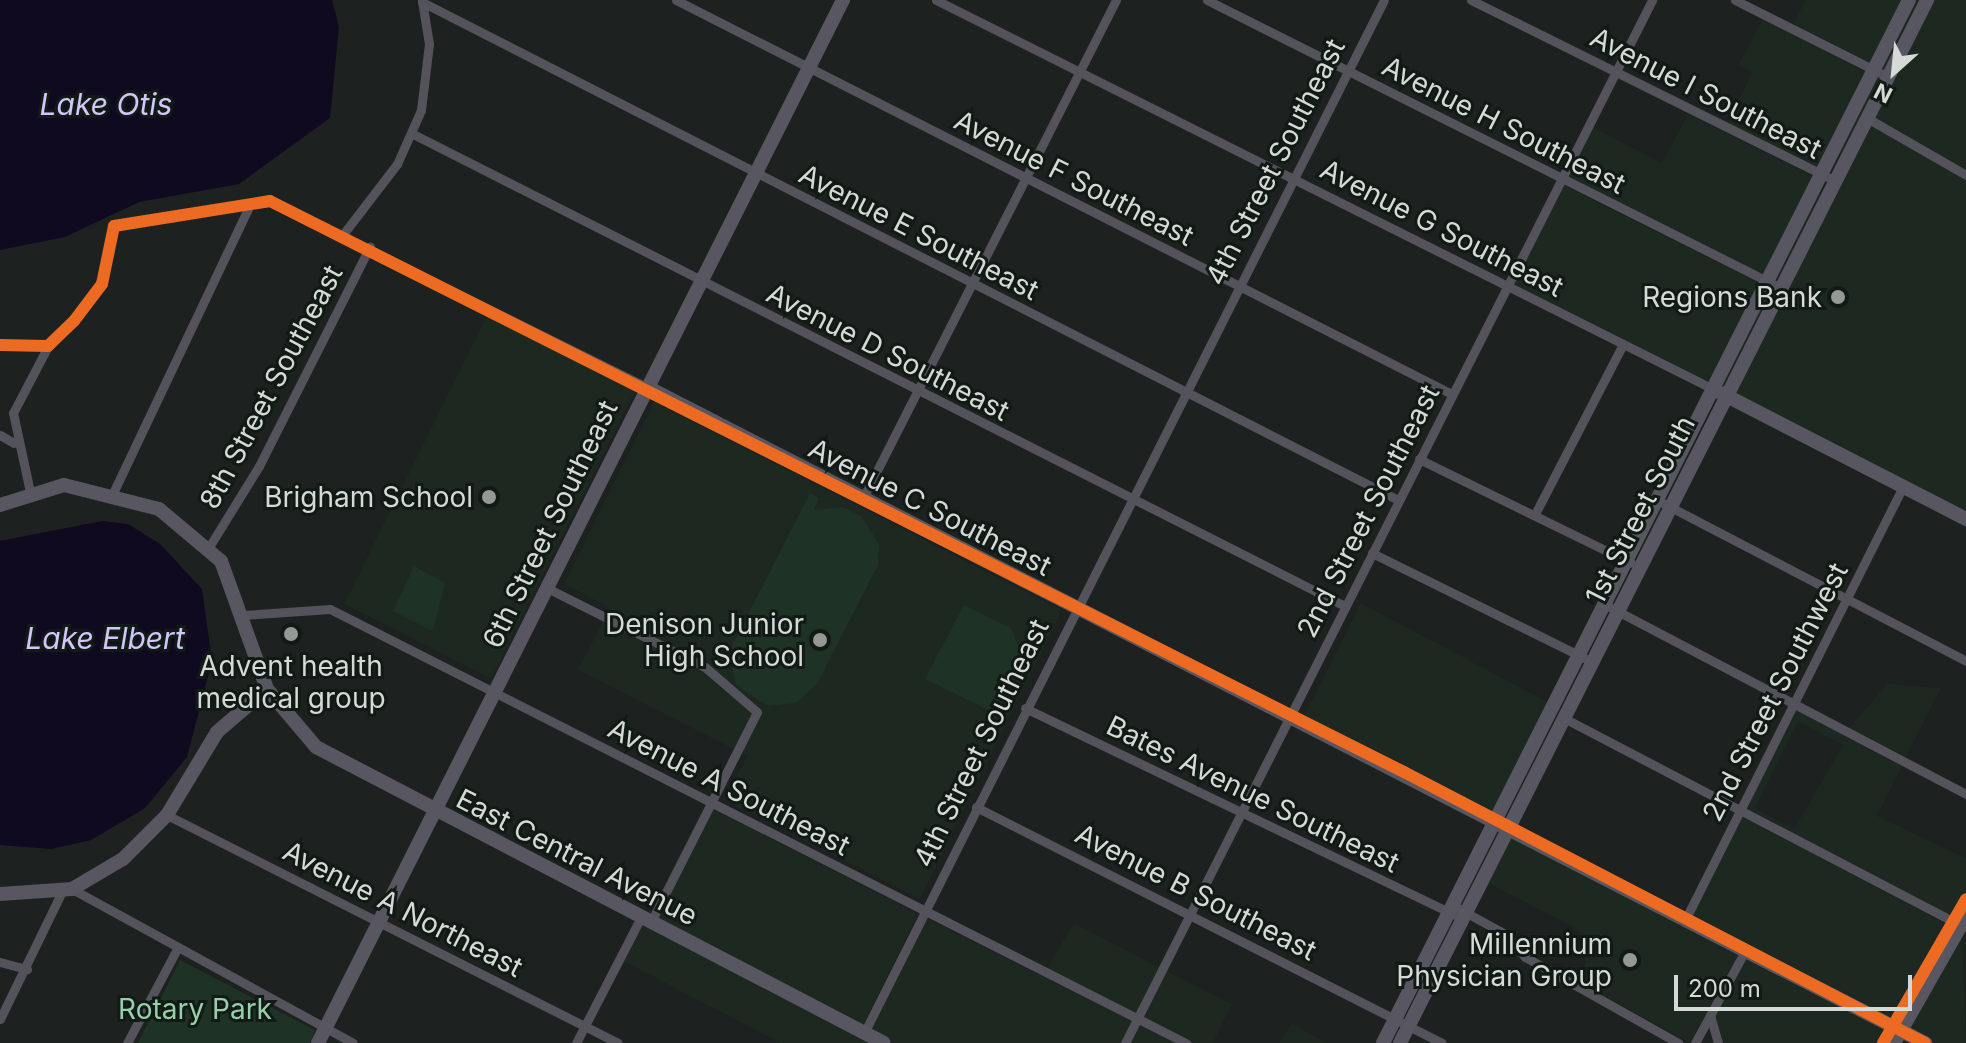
<!DOCTYPE html>
<style>
body{margin:0}
#map{position:relative;width:1966px;height:1043px;overflow:hidden;background:#1d211f;font-family:Inter,sans-serif}
div>[style]{position:absolute}
[style*='--x']{left:calc(var(--x)*1px);top:calc(var(--y)*1px);width:calc(var(--w)*1px);rotate:calc(var(--a)*1deg)}
.built>*{inset:0;background:#1c2820}
.green>*{inset:0;background:#1f3226}
.water>*{inset:0;background:#100a20}
.street>*{height:9px;margin:-4.5px;padding:0 4.5px;transform-origin:4.5px;border-radius:4.5px;background:#54535b}
.secondary>*{height:14px;margin:-7px;padding:0 7px;transform-origin:7px;border-radius:7px;background:#585660}
.cycleway>*{height:12px;margin:-6px;padding:0 6px;transform-origin:6px;border-radius:6px;background:#ed6a23}
.dots>*{width:22px;height:22px;translate:-50% -50%;box-sizing:border-box;border:4px solid #121a15;border-radius:50%}
span{translate:-50% -50%;white-space:nowrap;text-align:center;line-height:1.15;-webkit-text-stroke:6px #121a15;paint-order:stroke}
.street-label{font-size:28px;color:#d5dad6}
.poi-label{font-size:28px;color:#d5dad6}
.right{translate:-100% -50%;text-align:right}
.park-label{font-size:28px;color:#96cfa9}
.water-label{font-size:30px;color:#d2c5fe;font-style:italic}
.north{position:absolute;left:1854px;top:32px;width:80px;height:80px;-webkit-text-stroke:6px #121a15;paint-order:stroke;rotate:207deg;font-size:22px;font-weight:700;line-height:32px;text-align:center;color:#d5dad6}
.north::after{content:'';display:block;margin:auto;width:28px;height:36px;background:#d5dad6;clip-path:polygon(50% 0,100% 100%,50% 72%,0 100%)}
.scale{position:absolute;left:1674px;top:975px;width:238px;height:36px;box-sizing:border-box;border:4px solid #d5dad6;border-top:0;padding-left:10px;font-size:24px;line-height:28px;white-space:nowrap;color:#d5dad6;-webkit-text-stroke:6px #121a15;paint-order:stroke}
</style>
<div id="map">
<div class="built">
<i style="clip-path:polygon(1806px 0,1905px 0,1873px 64px,1793px 24px)"></i>
<i style="clip-path:polygon(1910px 0,1966px 0,1966px 519px,1713px 389px,1828px 179px)"></i>
<i style="clip-path:polygon(1763px 19px,1869px 73px,1821px 170px,1728px 123px,1752px 73px,1738px 65px)"></i>
<i style="clip-path:polygon(1688px 114px,1816px 178px,1765px 275px,1568px 177px,1593px 127px,1662px 163px)"></i>
<i style="clip-path:polygon(1564px 185px,1761px 284px,1711px 384px,1513px 284px)"></i>
<i style="clip-path:polygon(487px 316px,635px 391px,491px 679px,344px 604px)"></i>
<i style="clip-path:polygon(654px 402px,1062px 610px,920px 899px,724px 800px,747px 756px,578px 670px,610px 608px,564px 584px)"></i>
<i style="clip-path:polygon(1361px 603px,1550px 703px,1495px 813px,1304px 716px)"></i>
<i style="clip-path:polygon(1887px 684px,1941px 688px,1906px 757px,1849px 728px)"></i>
<i style="clip-path:polygon(evenodd,1795px 710px,1902px 766px,1877px 816px,1966px 858px,1966px 908px,1959px 920px,1746px 808px,1795px 710px,1798px 721px,1843px 745px,1794px 829px,1755px 808px,1798px 721px)"></i>
<i style="clip-path:polygon(712px 808px,918px 914px,862px 1027px,656px 922px)"></i>
<i style="clip-path:polygon(1741px 816px,1954px 928px,1899px 1025px,1691px 915px)"></i>
<i style="clip-path:polygon(1512px 832px,1740px 951px,1690px 1043px,1583px 984px,1586px 944px,1577px 929px,1486px 882px)"></i>
<i style="clip-path:polygon(925px 917px,1132px 1021px,1121px 1043px,895px 1043px,870px 1030px)"></i>
<i style="clip-path:polygon(1074px 923px,1159px 967px,1136px 1013px,1047px 968px)"></i>
<i style="clip-path:polygon(642px 925px,868px 1040px,866px 1043px,780px 1043px,623px 961px)"></i>
<i style="clip-path:polygon(1962px 931px,1966px 1043px,1935px 1043px,1907px 1028px)"></i>
<i style="clip-path:polygon(1747px 954px,1895px 1033px,1889px 1043px,1722px 1043px,1715px 1015px)"></i>
<i style="clip-path:polygon(1167px 971px,1232px 1004px,1213px 1043px,1196px 1043px,1144px 1017px)"></i>
<i style="clip-path:polygon(1292px 1023px,1327px 1043px,1279px 1043px)"></i>
<i style="clip-path:polygon(1139px 1025px,1175px 1043px,1130px 1043px)"></i>
</div>
<div class="green">
<i style="clip-path:polygon(810px 493px,819px 498px,814px 510px,843px 507px,861px 516px,879px 544px,878px 565px,817px 684px,796px 703px,768px 706px,736px 685px,729px 652px)"></i>
<i style="clip-path:polygon(414px 566px,445px 583px,433px 631px,393px 611px)"></i>
<i style="clip-path:polygon(964px 605px,1011px 628px,1024px 661px,996px 714px,925px 679px)"></i>
<i style="clip-path:polygon(180px 960px,315px 1030px,310px 1043px,138px 1043px)"></i>
</div>
<div class="water">
<i style="clip-path:polygon(0 0,332px 0,339px 27px,330px 118px,239px 184px,139px 202px,65px 237px,0 250px)"></i>
<i style="clip-path:polygon(102px 521px,128px 524px,160px 544px,202px 589px,212px 661px,187px 757px,145px 808px,91px 840px,51px 849px,0 845px,0 541px)"></i>
</div>
<div class="street">
<i style="--x:676;--y:0;--w:870;--a:26.92"></i>
<i style="--x:936;--y:0;--w:869;--a:26.59"></i>
<i style="--x:1207;--y:0;--w:642;--a:26.64"></i>
<i style="--x:1471;--y:0;--w:407;--a:26.4"></i>
<i style="--x:1735;--y:0;--w:171;--a:26.7"></i>
<i style="--x:422;--y:2;--w:1096;--a:27.03"></i>
<i style="--x:1867;--y:118;--w:114;--a:29.9"></i>
<i style="--x:413;--y:134;--w:1045;--a:26.86"></i>
<i style="--x:344;--y:233;--w:87;--a:-52.5"></i>
<i style="--x:397;--y:164;--w:59;--a:-66"></i>
<i style="--x:421;--y:110;--w:66;--a:-83.1"></i>
<i style="--x:429;--y:44;--w:44;--a:-99.2"></i>
<i style="--x:0;--y:345;--w:48;--a:1.2"></i>
<i style="--x:48;--y:346;--w:36;--a:-44"></i>
<i style="--x:74;--y:321;--w:46;--a:-52.9"></i>
<i style="--x:102;--y:284;--w:59;--a:-78.3"></i>
<i style="--x:114;--y:226;--w:158;--a:-9.1"></i>
<i style="--x:270;--y:201;--w:420;--a:26.3"></i>
<i style="--x:0;--y:435;--w:16;--a:30"></i>
<i style="--x:1419;--y:459;--w:236;--a:26.1"></i>
<i style="--x:30;--y:492;--w:81;--a:-102.1"></i>
<i style="--x:13;--y:413;--w:76;--a:-62.4"></i>
<i style="--x:113;--y:493;--w:321;--a:-64.6"></i>
<i style="--x:862;--y:500;--w:561;--a:-63.07"></i>
<i style="--x:1657;--y:500;--w:348;--a:27.5"></i>
<i style="--x:1535;--y:514;--w:191;--a:-62.6"></i>
<i style="--x:209;--y:547;--w:95;--a:-58.3"></i>
<i style="--x:259;--y:466;--w:246;--a:-63.2"></i>
<i style="--x:1372;--y:553;--w:246;--a:26.3"></i>
<i style="--x:547;--y:588;--w:177;--a:26.6"></i>
<i style="--x:705;--y:667;--w:69;--a:40.9"></i>
<i style="--x:757;--y:712;--w:237;--a:116.8"></i>
<i style="--x:1604;--y:604;--w:409;--a:27.7"></i>
<i style="--x:243;--y:615;--w:87;--a:-3.9"></i>
<i style="--x:330;--y:609;--w:960;--a:26.89"></i>
<i style="--x:1025;--y:708;--w:486;--a:25.7"></i>
<i style="--x:1562;--y:717;--w:453;--a:27.6"></i>
<i style="--x:976;--y:807;--w:522;--a:26.86"></i>
<i style="--x:167;--y:815;--w:505;--a:26.82"></i>
<i style="--x:72;--y:889;--w:320;--a:28.7"></i>
<i style="--x:1452;--y:905;--w:63;--a:28.6"></i>
<i style="--x:1507;--y:935;--w:28;--a:51"></i>
<i style="--x:1525;--y:957;--w:176;--a:29.3"></i>
<i style="--x:1686;--y:918;--w:483;--a:-63.3"></i>
<i style="--x:0;--y:962;--w:28;--a:15"></i>
<i style="--x:1710;--y:1015;--w:29;--a:74"></i>
<i style="--x:0;--y:1019;--w:144;--a:-64.1"></i>
<i style="--x:864;--y:1033;--w:1156;--a:-63.28"></i>
<i style="--x:127;--y:1043;--w:104;--a:-62"></i>
<i style="--x:576;--y:1043;--w:140;--a:-62.7"></i>
<i style="--x:1125;--y:1043;--w:1169;--a:-63.19"></i>
<i style="--x:1695;--y:1043;--w:107;--a:-61.5"></i>
</div>
<div class="secondary">
<i style="--x:647;--y:387;--w:1437;--a:27.17"></i>
<i style="--x:1721;--y:393;--w:276;--a:27.2"></i>
<i style="--x:0;--y:505;--w:67;--a:-17.4"></i>
<i style="--x:64;--y:485;--w:98;--a:14.2"></i>
<i style="--x:159;--y:509;--w:81;--a:40"></i>
<i style="--x:221;--y:561;--w:136;--a:70.2"></i>
<i style="--x:267;--y:689;--w:76;--a:49.8"></i>
<i style="--x:316;--y:747;--w:640;--a:27.53"></i>
<i style="--x:0;--y:894;--w:72;--a:-4"></i>
<i style="--x:72;--y:889;--w:59;--a:-30.5"></i>
<i style="--x:123;--y:859;--w:62;--a:-45"></i>
<i style="--x:167;--y:815;--w:97;--a:-58.9"></i>
<i style="--x:217;--y:732;--w:66;--a:-40.7"></i>
<i style="--x:318;--y:1043;--w:1168;--a:-63.28"></i>
<i style="--x:1383;--y:1043;--w:1168;--a:-63.24"></i>
<i style="--x:1400;--y:1043;--w:1169;--a:-63.19"></i>
<i style="--x:1894;--y:1043;--w:146;--a:-60.4"></i>
</div>
<div class="cycleway">
<i style="--x:0;--y:345;--w:48;--a:1.2"></i>
<i style="--x:48;--y:346;--w:36;--a:-44"></i>
<i style="--x:74;--y:321;--w:46;--a:-52.9"></i>
<i style="--x:102;--y:284;--w:59;--a:-78.3"></i>
<i style="--x:114;--y:226;--w:158;--a:-9.1"></i>
<i style="--x:270;--y:201;--w:1270;--a:26.73"></i>
<i style="--x:1404;--y:772;--w:587;--a:27.48"></i>
<i style="--x:1883;--y:1043;--w:166;--a:-60"></i>
</div>
<div class="dots">
<i style="left:1838px;top:297px;background:#959996"></i>
<i style="left:489px;top:497px;background:#959996"></i>
<i style="left:291px;top:634px;background:#959996"></i>
<i style="left:820px;top:640px;background:#959996"></i>
<i style="left:1630px;top:960px;background:#959996"></i>
</div>
<div class="street-label">
<span style="left:1706px;top:93px;rotate:27deg">Avenue I Southeast</span>
<span style="left:1504px;top:125px;rotate:27deg">Avenue H Southeast</span>
<span style="left:1275px;top:162px;rotate:-63deg">4th Street Southeast</span>
<span style="left:1074px;top:178px;rotate:27deg">Avenue F Southeast</span>
<span style="left:1442px;top:228px;rotate:27deg">Avenue G Southeast</span>
<span style="left:919px;top:232px;rotate:27deg">Avenue E Southeast</span>
<span style="left:888px;top:352px;rotate:27deg">Avenue D Southeast</span>
<span style="left:271px;top:387px;rotate:-62deg">8th Street Southeast</span>
<span style="left:930px;top:507px;rotate:27deg">Avenue C Southeast</span>
<span style="left:1640px;top:510px;rotate:-63deg">1st Street South</span>
<span style="left:1368px;top:511px;rotate:-63deg">2nd Street Southeast</span>
<span style="left:550px;top:524px;rotate:-64deg">6th Street Southeast</span>
<span style="left:1775px;top:692px;rotate:-63deg">2nd Street Southwest</span>
<span style="left:981px;top:743px;rotate:-64deg">4th Street Southeast</span>
<span style="left:729px;top:787px;rotate:27deg">Avenue A Southeast</span>
<span style="left:1253px;top:794px;rotate:26deg">Bates Avenue Southeast</span>
<span style="left:577px;top:857px;rotate:27deg">East Central Avenue</span>
<span style="left:1196px;top:892px;rotate:27deg">Avenue B Southeast</span>
<span style="left:403px;top:909px;rotate:27deg">Avenue A Northeast</span>
</div>
<div class="poi-label">
<span class="right" style="left:1822px;top:297px">Regions Bank</span>
<span class="right" style="left:473px;top:497px">Brigham School</span>
<span class="right" style="left:804px;top:640px">Denison Junior<br>High School</span>
<span style="left:291px;top:682px">Advent health<br>medical group</span>
<span class="right" style="left:1612px;top:960px">Millennium<br>Physician Group</span>
</div>
<div class="park-label">
<span style="left:195px;top:1009px">Rotary Park</span>
</div>
<div class="water-label">
<span style="left:106px;top:104px">Lake Otis</span>
<span style="left:105px;top:638px">Lake Elbert</span>
</div>
<div class="north">N</div>
<div class="scale">200 m</div>
</div>
